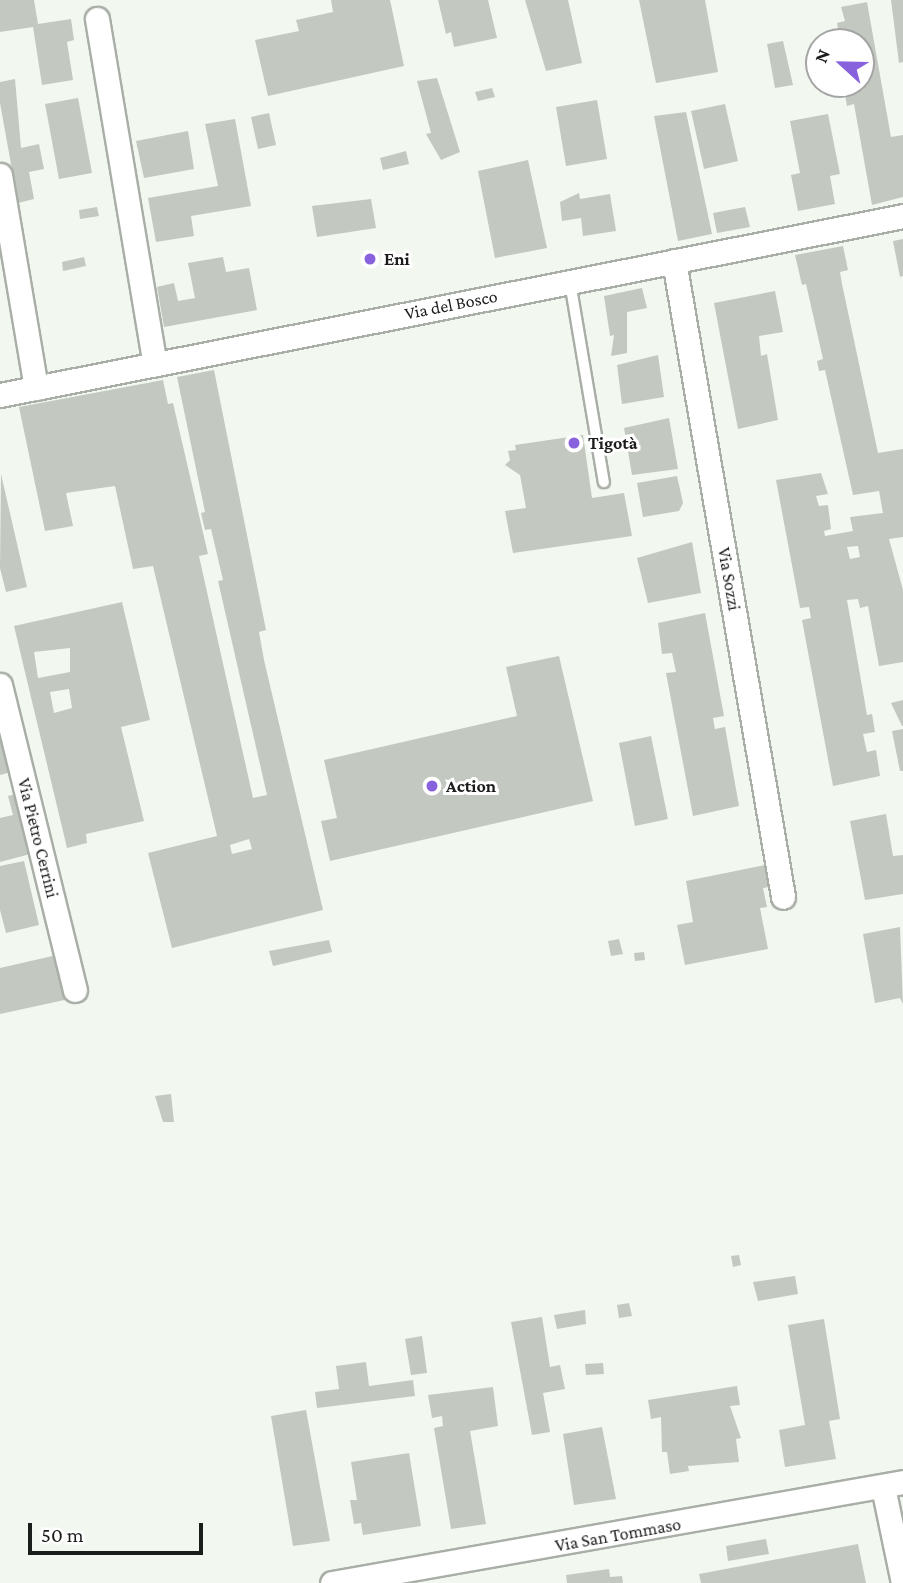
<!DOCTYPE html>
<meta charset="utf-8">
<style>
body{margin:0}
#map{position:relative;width:903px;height:1583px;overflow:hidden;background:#f2f8f0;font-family:"Crimson Pro",serif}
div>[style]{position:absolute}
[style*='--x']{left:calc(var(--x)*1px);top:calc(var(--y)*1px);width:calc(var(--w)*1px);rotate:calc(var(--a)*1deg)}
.building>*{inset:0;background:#c3c8c1}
.roads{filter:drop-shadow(2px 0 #a9afa7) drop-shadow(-2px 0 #a9afa7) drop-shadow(0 2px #a9afa7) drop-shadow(0 -2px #a9afa7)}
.service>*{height:10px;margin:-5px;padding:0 5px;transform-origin:5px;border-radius:5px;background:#fff}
.minor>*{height:23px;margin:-11.5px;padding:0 11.5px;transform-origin:11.5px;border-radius:11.5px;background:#fff}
.dots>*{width:19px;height:19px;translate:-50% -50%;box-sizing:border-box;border:4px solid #fff;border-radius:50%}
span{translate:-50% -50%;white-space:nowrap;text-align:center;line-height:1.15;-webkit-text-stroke:6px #fff;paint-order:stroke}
.poi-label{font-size:18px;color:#1b1d1b;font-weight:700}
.left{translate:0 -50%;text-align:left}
.street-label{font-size:18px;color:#1b1d1b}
.north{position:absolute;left:805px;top:28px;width:70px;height:70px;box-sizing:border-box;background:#fff;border:2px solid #a4a5a4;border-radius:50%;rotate:292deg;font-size:19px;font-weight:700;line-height:28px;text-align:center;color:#1b1d1b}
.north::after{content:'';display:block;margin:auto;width:24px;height:32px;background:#8861dc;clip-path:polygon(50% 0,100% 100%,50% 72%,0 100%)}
.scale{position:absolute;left:28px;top:1523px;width:175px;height:32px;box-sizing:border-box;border:4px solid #1b1d1b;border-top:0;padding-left:9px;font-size:21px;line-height:24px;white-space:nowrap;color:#1b1d1b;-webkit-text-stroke:5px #fff;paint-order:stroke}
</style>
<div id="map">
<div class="building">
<i style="clip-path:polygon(0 0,34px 0,38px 24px,71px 19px,74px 40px,67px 42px,73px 80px,42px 85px,33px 27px,0 32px)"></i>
<i style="clip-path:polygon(331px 0,390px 0,404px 66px,268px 96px,255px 40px,299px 31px,296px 20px,333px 12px)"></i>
<i style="clip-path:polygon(438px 0,488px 0,497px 38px,454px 47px,451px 32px,446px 34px)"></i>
<i style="clip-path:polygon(525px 0,568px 0,582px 63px,546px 71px)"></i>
<i style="clip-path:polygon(639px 0,705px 0,718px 72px,656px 83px)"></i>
<i style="clip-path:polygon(891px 0,903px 0,903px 62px,899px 63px)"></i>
<i style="clip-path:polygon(867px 2px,891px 137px,903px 135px,903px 197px,872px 205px,854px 104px,847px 106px,843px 84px,861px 84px,861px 42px,840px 42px,837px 23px,845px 21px,841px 7px)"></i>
<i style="clip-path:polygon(783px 41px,793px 85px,775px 88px,767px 44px)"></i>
<i style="clip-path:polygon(437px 78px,460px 152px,441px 160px,426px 134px,431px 133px,417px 81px)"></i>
<i style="clip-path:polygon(15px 79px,21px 148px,39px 144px,44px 169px,29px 172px,34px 199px,18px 203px,0 103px,0 82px)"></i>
<i style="clip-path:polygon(492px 88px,495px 97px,478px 101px,475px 92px)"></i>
<i style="clip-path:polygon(78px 98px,92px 173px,59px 179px,45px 104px)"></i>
<i style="clip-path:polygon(597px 100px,607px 159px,566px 166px,556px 107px)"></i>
<i style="clip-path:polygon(725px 104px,738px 161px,704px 169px,691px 111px)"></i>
<i style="clip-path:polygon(686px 112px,712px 234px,678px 241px,654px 116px)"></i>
<i style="clip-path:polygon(269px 113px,276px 145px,258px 149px,251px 117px)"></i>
<i style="clip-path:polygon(828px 114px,840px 174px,830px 176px,835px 204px,798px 211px,791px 175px,800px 173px,790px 121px)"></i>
<i style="clip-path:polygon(235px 119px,251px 206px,191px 216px,194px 236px,156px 242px,148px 198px,218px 186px,205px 124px)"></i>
<i style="clip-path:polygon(188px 131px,194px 169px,144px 178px,136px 141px)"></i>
<i style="clip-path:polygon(406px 151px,409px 164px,383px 170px,380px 158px)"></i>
<i style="clip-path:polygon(528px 160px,547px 248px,495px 258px,478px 171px)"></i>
<i style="clip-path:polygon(579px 193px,580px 199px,610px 194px,616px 231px,583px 236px,581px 218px,562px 221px,560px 202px)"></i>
<i style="clip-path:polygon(371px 199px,376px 228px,317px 237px,312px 206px)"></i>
<i style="clip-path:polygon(97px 207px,99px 216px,80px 219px,79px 210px)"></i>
<i style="clip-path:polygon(745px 207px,750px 227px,717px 233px,713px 213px)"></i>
<i style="clip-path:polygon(903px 239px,903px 276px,900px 277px,893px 241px)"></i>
<i style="clip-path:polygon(evenodd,843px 246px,848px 270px,840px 272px,842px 284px,878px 453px,903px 449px,903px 537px,889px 539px,903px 590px,903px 662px,879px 666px,868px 606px,860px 608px,858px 599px,847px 600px,867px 715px,872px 714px,875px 732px,863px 734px,867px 752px,876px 750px,880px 776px,833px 786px,802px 620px,811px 618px,809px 607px,800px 608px,776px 480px,821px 473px,828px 494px,816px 496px,819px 506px,828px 505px,831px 529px,824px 531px,825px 536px,853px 531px,850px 517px,883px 513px,879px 491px,853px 495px,825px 370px,819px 371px,817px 361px,823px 359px,806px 284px,802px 285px,795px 255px,843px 246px,858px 546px,860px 557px,850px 559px,847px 547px,858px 546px)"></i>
<i style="clip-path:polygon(84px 257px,86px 266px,63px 271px,62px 262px)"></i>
<i style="clip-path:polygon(223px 257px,226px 272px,249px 268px,257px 310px,164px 327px,157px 287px,174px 283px,178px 301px,195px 298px,188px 263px)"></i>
<i style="clip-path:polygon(642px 288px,647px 308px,627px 312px,627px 353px,611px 356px,614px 335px,610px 336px,604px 296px)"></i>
<i style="clip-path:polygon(775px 291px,783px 332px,759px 336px,761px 356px,767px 354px,778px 420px,738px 429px,714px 303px)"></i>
<i style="clip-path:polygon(658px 355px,664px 397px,622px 404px,617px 365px)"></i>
<i style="clip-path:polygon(evenodd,214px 370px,266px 630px,259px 632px,264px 660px,323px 910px,172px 948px,148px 853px,217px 836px,153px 566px,133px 569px,115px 486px,66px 493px,73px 526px,45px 531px,19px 407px,163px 380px,168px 404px,173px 403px,208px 554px,199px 556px,253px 798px,267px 795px,218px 581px,223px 580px,211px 529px,205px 530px,201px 513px,205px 512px,177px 377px,214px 370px,249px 839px,252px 849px,232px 854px,230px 845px,249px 839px)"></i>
<i style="clip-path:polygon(669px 418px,678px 469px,632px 475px,624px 428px)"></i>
<i style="clip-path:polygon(583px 435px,592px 498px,624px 493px,632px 536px,513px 553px,505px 511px,526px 508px,520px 475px,505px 465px,510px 460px,508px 451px,516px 450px,515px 445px)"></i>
<i style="clip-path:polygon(1px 474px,27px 587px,6px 592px,0 568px)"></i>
<i style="clip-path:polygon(677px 476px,683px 503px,679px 511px,643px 517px,637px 483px)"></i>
<i style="clip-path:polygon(692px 542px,701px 593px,648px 603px,637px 558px)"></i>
<i style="clip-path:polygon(evenodd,122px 602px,150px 720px,121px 727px,144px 821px,86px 834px,87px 843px,67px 848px,14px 626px,122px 602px,70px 648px,70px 672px,38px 678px,34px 652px,70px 648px,122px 602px,69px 689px,72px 708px,54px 713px,50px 692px,69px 689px)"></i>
<i style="clip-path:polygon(705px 613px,724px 716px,713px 718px,715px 729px,725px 727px,739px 806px,693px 816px,666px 673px,676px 672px,672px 653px,662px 654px,658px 623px)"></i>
<i style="clip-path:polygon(559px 656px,593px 801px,330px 861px,321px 821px,337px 818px,324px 760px,517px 716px,506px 667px)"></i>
<i style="clip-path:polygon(903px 700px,903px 726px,902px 726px,891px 703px)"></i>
<i style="clip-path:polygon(0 711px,15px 771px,0 775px)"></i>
<i style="clip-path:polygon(903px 729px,903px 771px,900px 771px,892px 731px)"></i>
<i style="clip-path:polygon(651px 736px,668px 819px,635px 826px,619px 743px)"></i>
<i style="clip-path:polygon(20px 793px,34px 853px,0 862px,0 818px,13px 815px,8px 796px)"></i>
<i style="clip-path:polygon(886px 814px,893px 856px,903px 855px,903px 894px,865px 900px,850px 821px)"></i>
<i style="clip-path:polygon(24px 861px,39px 925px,6px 933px,0 910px,0 866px)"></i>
<i style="clip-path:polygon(765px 865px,769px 887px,763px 888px,767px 907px,760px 908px,768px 949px,685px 965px,677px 925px,693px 922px,686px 881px)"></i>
<i style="clip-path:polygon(900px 927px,903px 1004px,900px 998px,875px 1003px,863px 934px)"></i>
<i style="clip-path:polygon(619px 939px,623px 954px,611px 956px,608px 941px)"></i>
<i style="clip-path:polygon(329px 940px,332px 952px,273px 966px,269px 951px)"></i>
<i style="clip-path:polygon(644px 952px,645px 960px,635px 961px,634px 953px)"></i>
<i style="clip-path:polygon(57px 955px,69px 999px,0 1014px,0 968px)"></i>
<i style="clip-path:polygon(171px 1094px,174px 1122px,163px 1122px,155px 1096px)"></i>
<i style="clip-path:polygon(739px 1255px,741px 1265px,733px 1267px,731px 1256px)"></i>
<i style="clip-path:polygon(795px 1276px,798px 1294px,758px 1301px,753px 1282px)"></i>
<i style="clip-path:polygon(629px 1303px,632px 1316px,619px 1318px,617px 1305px)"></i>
<i style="clip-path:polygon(585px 1310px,586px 1324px,557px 1329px,554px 1315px)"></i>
<i style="clip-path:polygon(542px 1317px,550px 1367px,560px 1365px,565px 1389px,543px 1393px,550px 1432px,532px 1435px,511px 1322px)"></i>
<i style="clip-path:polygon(824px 1319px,840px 1419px,829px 1421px,836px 1459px,785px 1467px,779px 1430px,805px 1425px,788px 1325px)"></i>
<i style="clip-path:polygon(422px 1336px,427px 1373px,411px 1375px,405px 1339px)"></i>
<i style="clip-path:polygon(366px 1362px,369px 1386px,413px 1380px,415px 1396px,317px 1408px,315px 1392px,339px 1389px,336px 1366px)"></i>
<i style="clip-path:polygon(603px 1363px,604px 1374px,586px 1375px,585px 1364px)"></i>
<i style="clip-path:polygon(737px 1386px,740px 1405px,730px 1406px,741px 1438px,736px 1439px,739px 1462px,688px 1466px,689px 1471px,670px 1474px,667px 1452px,662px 1452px,661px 1417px,651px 1419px,648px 1400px)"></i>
<i style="clip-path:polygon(493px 1387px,498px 1426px,470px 1431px,486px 1524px,451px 1529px,434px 1428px,443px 1426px,442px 1416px,432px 1418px,428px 1395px)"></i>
<i style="clip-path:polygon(306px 1410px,330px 1541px,293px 1546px,271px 1416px)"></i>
<i style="clip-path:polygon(602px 1427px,616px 1499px,574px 1505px,563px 1434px)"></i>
<i style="clip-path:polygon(409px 1453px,421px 1526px,363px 1535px,361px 1523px,354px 1524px,350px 1500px,357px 1500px,351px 1462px)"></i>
<i style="clip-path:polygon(766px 1539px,769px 1554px,728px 1561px,726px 1546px)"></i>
<i style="clip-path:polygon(858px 1544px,866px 1583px,701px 1583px,699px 1574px)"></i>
<i style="clip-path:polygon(609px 1569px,610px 1577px,622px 1576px,623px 1583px,567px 1583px,566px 1575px)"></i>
</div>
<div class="roads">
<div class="service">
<i style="--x:570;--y:282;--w:203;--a:80.4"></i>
</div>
<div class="minor">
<i style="--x:97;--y:19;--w:350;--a:80.5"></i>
<i style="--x:0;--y:175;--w:216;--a:80.4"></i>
<i style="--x:674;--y:261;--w:645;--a:80.27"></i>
<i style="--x:0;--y:395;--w:921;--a:-11.21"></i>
<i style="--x:0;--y:685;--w:314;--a:76.2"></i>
<i style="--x:883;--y:1487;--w:98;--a:78.2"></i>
<i style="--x:332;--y:1583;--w:580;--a:-10.03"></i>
</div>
</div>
<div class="dots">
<i style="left:370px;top:259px;background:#8861dc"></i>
<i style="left:574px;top:443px;background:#8861dc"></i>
<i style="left:432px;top:786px;background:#8861dc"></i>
</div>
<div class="poi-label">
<span class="left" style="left:384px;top:259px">Eni</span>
<span class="left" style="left:588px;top:443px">Tigotà</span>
<span class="left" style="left:446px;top:786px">Action</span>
</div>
<div class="street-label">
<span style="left:451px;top:305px;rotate:-11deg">Via del Bosco</span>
<span style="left:729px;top:579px;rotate:80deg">Via Sozzi</span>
<span style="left:38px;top:838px;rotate:76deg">Via Pietro Cerrini</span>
<span style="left:618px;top:1535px;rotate:-10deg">Via San Tommaso</span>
</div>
<div class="north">N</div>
<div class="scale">50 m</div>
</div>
